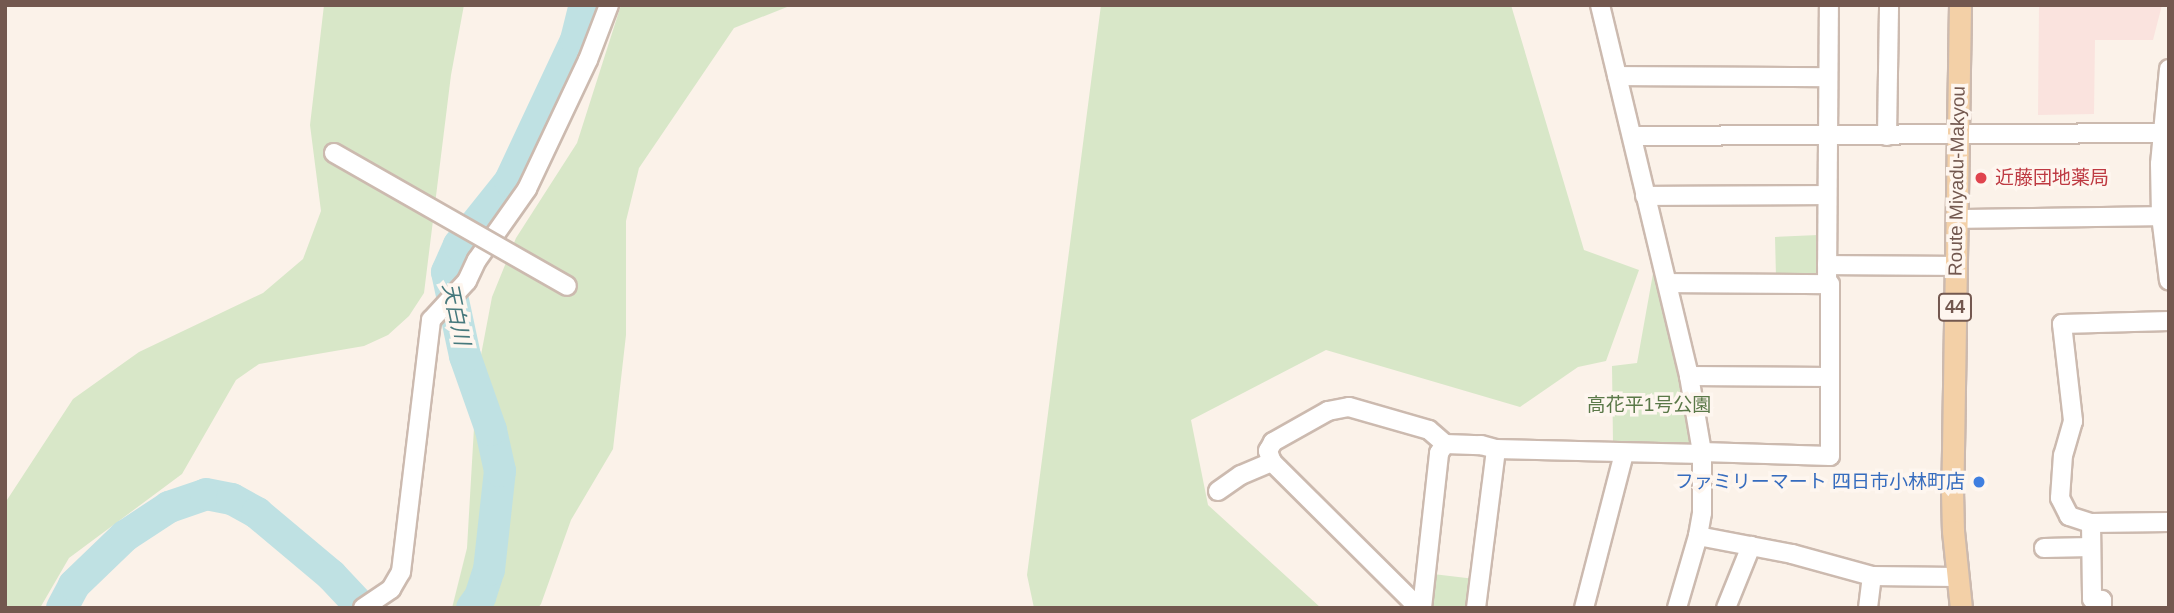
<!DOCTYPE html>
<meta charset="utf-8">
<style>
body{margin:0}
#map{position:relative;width:2174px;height:613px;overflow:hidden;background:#fbf2e9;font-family:Helvetica,"Noto Sans JP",sans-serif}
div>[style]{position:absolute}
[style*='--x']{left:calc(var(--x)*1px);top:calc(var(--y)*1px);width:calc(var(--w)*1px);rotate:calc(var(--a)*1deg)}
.commercial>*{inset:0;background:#fae3de}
.green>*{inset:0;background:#d8e7c8}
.river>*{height:32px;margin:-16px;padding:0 16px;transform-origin:16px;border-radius:16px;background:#bfe1e3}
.roads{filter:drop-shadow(2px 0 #ccbaaf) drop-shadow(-2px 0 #ccbaaf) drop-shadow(0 2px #ccbaaf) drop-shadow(0 -2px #ccbaaf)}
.minor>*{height:18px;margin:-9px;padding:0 9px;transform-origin:9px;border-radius:9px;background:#fff}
.major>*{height:21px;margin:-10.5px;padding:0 10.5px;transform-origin:10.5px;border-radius:10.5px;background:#f3d0a7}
.bridges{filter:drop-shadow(2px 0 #ccbaaf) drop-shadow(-2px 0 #ccbaaf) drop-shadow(0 2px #ccbaaf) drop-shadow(0 -2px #ccbaaf)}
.minor-bridge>*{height:18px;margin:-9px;padding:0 9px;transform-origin:9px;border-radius:9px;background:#fff}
.dots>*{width:19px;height:19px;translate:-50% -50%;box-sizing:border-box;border:4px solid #fef6ef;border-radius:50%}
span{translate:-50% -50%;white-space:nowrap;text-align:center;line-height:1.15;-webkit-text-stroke:7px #fef6ef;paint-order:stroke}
.shield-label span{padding:2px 5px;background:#fef6ef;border:2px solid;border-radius:5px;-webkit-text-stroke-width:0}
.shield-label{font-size:18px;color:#73584f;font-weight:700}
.health-label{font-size:19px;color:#be3a42}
.left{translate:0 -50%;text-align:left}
.street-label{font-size:19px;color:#73584f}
.park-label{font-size:19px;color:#5a7848}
.shop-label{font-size:19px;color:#366cbe}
.right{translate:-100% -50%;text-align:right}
.water-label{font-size:21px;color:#47797d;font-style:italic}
.frame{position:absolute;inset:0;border:7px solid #73584f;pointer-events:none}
</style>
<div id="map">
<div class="commercial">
<i style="clip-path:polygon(2039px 5px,2162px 5px,2153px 40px,2095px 40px,2094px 114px,2038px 115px)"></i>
</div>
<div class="green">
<i style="clip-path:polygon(324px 5px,464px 5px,451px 75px,424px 293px,409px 316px,388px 335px,364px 346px,259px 364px,236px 380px,182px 474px,69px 558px,40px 608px,5px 608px,5px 503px,73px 399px,139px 352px,263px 293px,303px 259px,321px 211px,310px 125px)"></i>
<i style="clip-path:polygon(621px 5px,792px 5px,734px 28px,639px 168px,626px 221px,626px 335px,613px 449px,571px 520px,541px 604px,538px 608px,452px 608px,467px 548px,477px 376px,492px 297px,516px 238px,577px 143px)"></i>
<i style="clip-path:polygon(1101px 5px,1511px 5px,1584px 250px,1639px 270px,1606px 361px,1578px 367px,1520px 407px,1326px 350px,1191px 420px,1208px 505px,1321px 608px,1034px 608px,1027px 575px)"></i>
<i style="clip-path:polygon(1818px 235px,1820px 272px,1813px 278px,1776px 277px,1775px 237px)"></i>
<i style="clip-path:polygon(1654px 268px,1682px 382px,1692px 442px,1686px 447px,1613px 444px,1612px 366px,1637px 363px)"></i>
<i style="clip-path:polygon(1433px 574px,1475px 579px,1469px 608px,1434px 607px,1430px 601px)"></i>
</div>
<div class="river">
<i style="--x:62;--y:608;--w:26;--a:-62"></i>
<i style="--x:74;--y:585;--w:71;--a:-43.9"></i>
<i style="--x:125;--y:536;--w:53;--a:-33.4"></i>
<i style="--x:169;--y:507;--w:39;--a:-19"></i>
<i style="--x:206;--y:494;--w:26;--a:11"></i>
<i style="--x:232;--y:499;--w:29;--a:29"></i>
<i style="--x:257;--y:513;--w:97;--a:40"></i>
<i style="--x:331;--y:575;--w:45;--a:46.8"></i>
<i style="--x:472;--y:608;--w:14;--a:-54"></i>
<i style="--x:480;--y:597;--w:28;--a:-72"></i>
<i style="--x:489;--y:570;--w:100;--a:-83.7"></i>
<i style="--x:500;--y:471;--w:42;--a:-102.4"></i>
<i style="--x:491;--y:430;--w:78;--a:-109.4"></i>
<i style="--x:465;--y:356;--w:86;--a:-102.1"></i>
<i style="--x:447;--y:272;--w:30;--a:-66"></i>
<i style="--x:459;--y:245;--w:82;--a:-51.4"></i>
<i style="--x:510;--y:181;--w:156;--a:-64.9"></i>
<i style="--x:576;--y:40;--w:36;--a:-76"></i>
</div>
<div class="roads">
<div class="minor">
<i style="--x:1600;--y:5;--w:382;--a:76.5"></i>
<i style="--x:1689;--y:376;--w:77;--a:80.3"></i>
<i style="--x:1702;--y:452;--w:61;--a:90"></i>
<i style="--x:1702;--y:513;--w:23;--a:100"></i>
<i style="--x:1698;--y:536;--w:75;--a:106.3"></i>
<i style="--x:2169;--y:69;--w:95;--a:95.4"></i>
<i style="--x:2160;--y:164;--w:52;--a:88.9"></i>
<i style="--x:2161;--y:216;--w:65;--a:83"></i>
<i style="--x:1617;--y:76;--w:211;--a:0.3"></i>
<i style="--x:1632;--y:136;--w:529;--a:-0.32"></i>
<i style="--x:1887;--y:136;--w:131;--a:-89.1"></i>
<i style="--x:1645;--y:196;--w:182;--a:-0.3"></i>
<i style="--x:1957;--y:219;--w:204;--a:-0.8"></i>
<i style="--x:1827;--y:265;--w:129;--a:0.4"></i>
<i style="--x:1827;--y:282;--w:277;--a:-89.6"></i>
<i style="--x:1668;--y:283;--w:162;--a:0.4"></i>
<i style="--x:1830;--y:284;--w:172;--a:90"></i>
<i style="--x:1830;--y:456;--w:128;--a:-178.2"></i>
<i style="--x:2169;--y:321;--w:107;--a:178.4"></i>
<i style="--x:2062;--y:324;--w:98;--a:83.5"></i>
<i style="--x:2073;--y:421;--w:35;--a:106"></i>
<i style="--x:2063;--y:455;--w:43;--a:94"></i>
<i style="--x:2060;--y:498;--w:20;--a:63"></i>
<i style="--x:2069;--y:516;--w:23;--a:18"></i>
<i style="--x:2091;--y:523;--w:78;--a:-0.7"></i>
<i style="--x:1689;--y:376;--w:141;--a:0.4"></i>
<i style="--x:1218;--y:491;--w:28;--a:-35"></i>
<i style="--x:1241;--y:475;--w:34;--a:-23"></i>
<i style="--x:2091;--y:523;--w:76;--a:89.2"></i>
<i style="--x:2092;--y:599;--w:10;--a:6"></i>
<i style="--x:2102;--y:600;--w:8;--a:90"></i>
<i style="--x:1698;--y:536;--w:96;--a:10.8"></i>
<i style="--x:1792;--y:554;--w:83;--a:15.4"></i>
<i style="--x:1872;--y:576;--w:84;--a:0.7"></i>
<i style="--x:2044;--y:548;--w:47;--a:-1.2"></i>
<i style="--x:363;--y:608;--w:34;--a:-34"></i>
<i style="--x:391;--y:589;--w:20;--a:-60"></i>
<i style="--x:401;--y:572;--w:254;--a:-83.2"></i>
<i style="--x:431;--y:320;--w:53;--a:-47.3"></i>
<i style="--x:467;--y:281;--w:23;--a:-65"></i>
<i style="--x:477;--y:260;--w:87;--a:-54.8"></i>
<i style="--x:527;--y:189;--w:143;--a:-64.7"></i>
<i style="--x:588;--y:60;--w:59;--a:-69.1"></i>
<i style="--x:1419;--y:608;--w:207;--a:-135.2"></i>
<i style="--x:1272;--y:462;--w:12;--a:-110"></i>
<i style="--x:1268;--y:451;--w:10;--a:-61"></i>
<i style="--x:1273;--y:442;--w:63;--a:-29.4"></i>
<i style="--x:1328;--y:411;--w:21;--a:-11"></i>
<i style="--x:1349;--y:407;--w:83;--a:16"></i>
<i style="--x:1429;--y:430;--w:21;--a:41"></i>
<i style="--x:1445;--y:444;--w:36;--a:2"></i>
<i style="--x:1481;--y:445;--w:16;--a:15"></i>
<i style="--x:1496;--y:449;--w:206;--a:1.4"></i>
<i style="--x:1422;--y:608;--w:156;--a:-83.7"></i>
<i style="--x:1439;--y:453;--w:11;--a:-56"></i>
<i style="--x:1476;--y:608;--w:160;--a:-82.8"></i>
<i style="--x:1584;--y:608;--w:160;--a:-75.5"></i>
<i style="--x:1726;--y:608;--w:67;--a:-68"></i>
<i style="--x:1868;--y:608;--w:32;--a:-83"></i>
</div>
<div class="major">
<i style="--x:1960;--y:5;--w:486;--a:90.9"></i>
<i style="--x:1952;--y:491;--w:40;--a:88.6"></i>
<i style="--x:1953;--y:531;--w:77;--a:84.1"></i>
</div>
</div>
<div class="bridges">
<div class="minor-bridge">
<i style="--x:334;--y:153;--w:268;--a:29.7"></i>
</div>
</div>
<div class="dots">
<i style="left:1981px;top:178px;background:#e0444e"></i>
<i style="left:1979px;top:482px;background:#3f7fe0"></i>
</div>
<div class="shield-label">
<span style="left:1955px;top:307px">44</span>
</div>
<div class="health-label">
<span class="left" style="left:1995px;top:178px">近藤団地薬局</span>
</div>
<div class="street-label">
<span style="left:1957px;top:181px;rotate:-89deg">Route Miyadu-Makyou</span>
</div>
<div class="park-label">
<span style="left:1649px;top:405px">高花平1号公園</span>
</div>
<div class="shop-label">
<span class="right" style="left:1965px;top:482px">ファミリーマート 四日市小林町店</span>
</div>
<div class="water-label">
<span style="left:456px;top:314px;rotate:78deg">天白川</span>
</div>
<div class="frame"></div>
</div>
